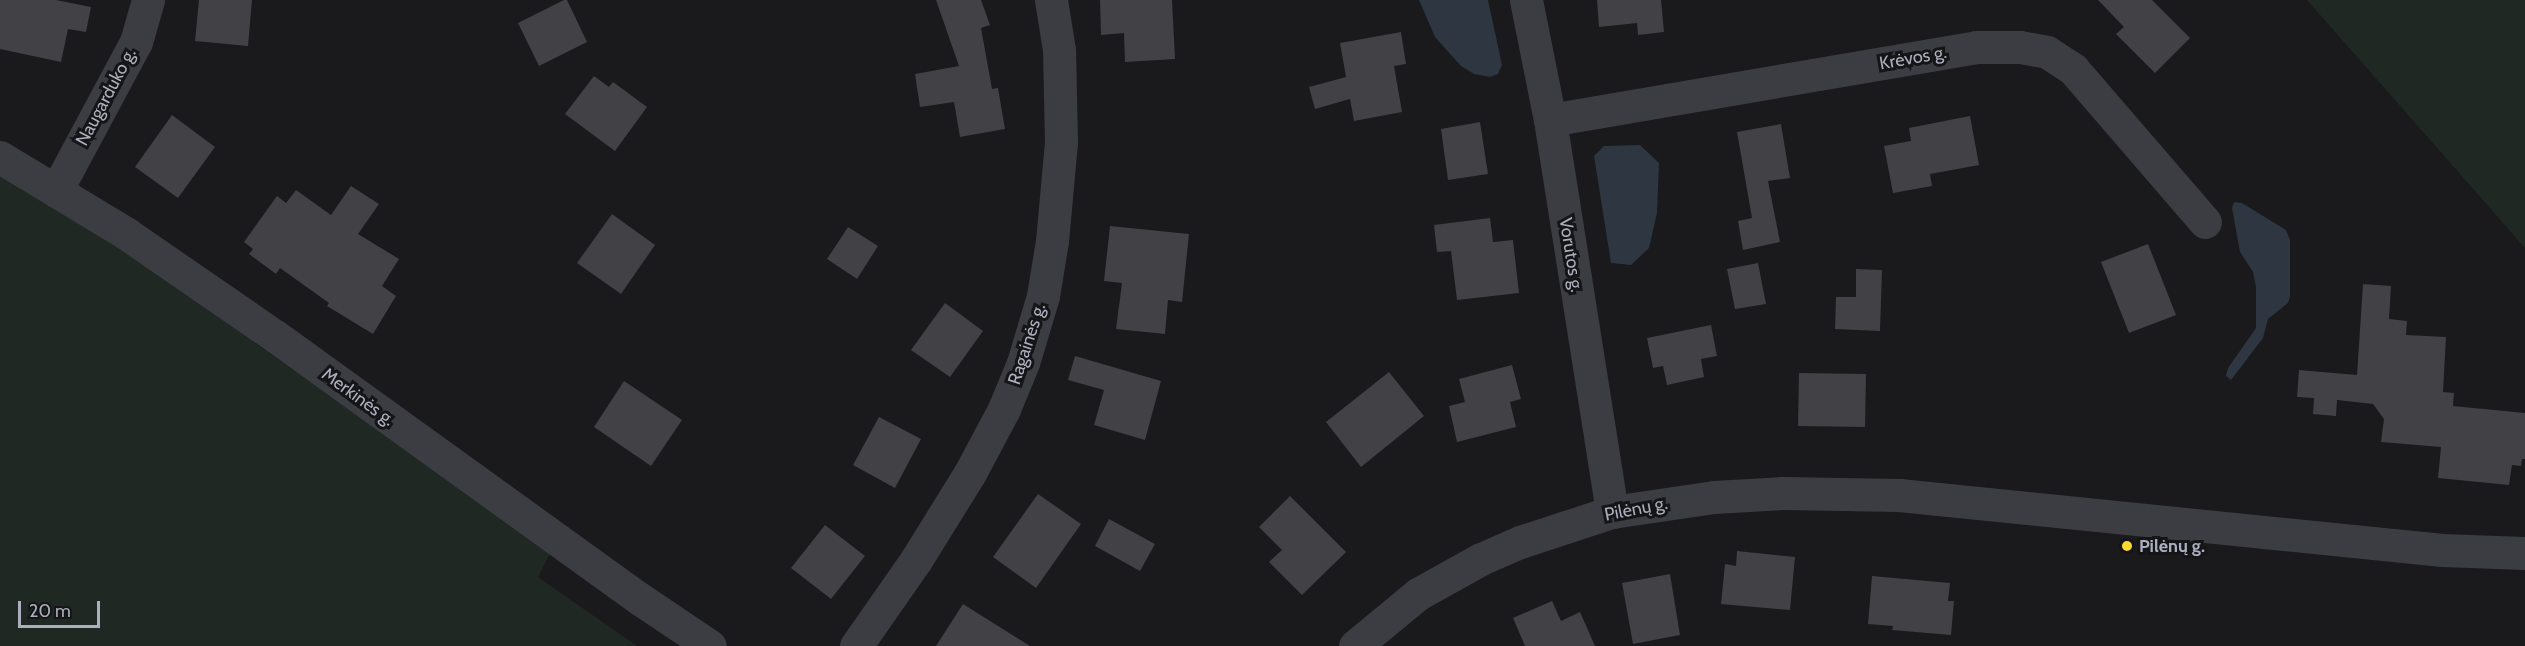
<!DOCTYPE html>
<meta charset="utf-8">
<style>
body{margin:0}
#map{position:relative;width:2525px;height:646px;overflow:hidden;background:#1a191c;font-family:Cabin,sans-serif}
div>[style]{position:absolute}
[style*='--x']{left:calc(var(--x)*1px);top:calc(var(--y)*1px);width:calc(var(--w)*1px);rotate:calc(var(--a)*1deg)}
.green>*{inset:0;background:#1f2822}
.water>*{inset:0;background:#2e3641}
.building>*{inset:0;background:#414146}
.minor>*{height:33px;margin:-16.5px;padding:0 16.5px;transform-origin:16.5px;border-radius:16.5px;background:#3c3c43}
.dots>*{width:16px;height:16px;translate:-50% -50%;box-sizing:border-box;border:3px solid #151417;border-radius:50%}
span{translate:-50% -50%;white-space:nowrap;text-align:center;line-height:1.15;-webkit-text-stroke:6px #151417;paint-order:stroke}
.street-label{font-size:18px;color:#abaebc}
.poi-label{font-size:18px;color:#abaebc;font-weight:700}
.left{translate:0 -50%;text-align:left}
.scale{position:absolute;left:18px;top:601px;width:82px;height:27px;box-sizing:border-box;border:3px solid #abaebc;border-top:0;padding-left:8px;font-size:18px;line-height:21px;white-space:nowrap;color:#abaebc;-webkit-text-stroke:4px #151417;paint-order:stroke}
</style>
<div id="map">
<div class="green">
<i style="clip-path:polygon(2307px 0,2525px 0,2525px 248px)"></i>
<i style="clip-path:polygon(0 171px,74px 215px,551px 552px,538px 577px,637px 646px,0 646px)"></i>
</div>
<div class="water">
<i style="clip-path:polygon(1419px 0,1488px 0,1502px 65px,1498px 74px,1490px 77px,1474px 74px,1461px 66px,1435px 37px)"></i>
<i style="clip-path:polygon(1640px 145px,1659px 163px,1657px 213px,1649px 248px,1631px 265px,1611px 263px,1594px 156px,1604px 146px)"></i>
<i style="clip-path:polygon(2234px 202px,2242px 203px,2286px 230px,2290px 240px,2290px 297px,2288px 303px,2268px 319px,2263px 338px,2231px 380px,2226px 376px,2228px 368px,2256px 328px,2256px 287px,2253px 272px,2240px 252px,2232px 208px)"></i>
</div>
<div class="building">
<i style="clip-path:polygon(0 0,56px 0,91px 7px,86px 32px,68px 29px,61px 62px,0 49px)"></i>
<i style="clip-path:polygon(199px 0,252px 0,248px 46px,195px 41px)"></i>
<i style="clip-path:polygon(564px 0,567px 0,587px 42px,539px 66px,518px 23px)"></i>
<i style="clip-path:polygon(936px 0,981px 0,990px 25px,981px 28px,992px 89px,998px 88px,1005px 129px,960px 137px,954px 102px,920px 107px,915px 74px,959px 66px)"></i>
<i style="clip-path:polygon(1100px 0,1172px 0,1175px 59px,1125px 62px,1124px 33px,1101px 35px)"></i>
<i style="clip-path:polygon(1597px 0,1661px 0,1664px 32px,1638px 35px,1637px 23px,1599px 27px)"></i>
<i style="clip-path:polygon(2098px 0,2152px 0,2190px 38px,2155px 73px,2116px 34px,2124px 27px)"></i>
<i style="clip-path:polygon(1401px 32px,1406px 64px,1394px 66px,1402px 112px,1354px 121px,1350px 99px,1315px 109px,1309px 87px,1346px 77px,1340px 43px)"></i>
<i style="clip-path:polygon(594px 76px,609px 87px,613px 82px,647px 107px,615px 151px,565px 114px)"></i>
<i style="clip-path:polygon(172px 115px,215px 147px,178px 198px,135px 167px)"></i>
<i style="clip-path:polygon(1970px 116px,1979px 165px,1930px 174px,1932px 186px,1893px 193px,1884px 146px,1911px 141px,1909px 128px)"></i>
<i style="clip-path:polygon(1480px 122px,1488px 174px,1448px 180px,1441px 129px)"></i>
<i style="clip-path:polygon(1781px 124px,1790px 178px,1768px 181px,1780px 242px,1743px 250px,1738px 221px,1752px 218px,1737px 132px)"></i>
<i style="clip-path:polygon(351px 186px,379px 204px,358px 234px,399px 259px,382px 286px,396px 296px,373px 334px,327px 306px,329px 303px,280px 268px,276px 274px,249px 254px,253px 249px,244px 242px,277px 196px,286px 203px,296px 190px,331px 215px)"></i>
<i style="clip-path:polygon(612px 214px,655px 245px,621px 294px,577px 263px)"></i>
<i style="clip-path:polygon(1490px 218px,1493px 242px,1513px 240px,1519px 293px,1457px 300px,1451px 251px,1437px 252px,1434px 225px)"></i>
<i style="clip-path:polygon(1110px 226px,1189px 234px,1182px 302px,1168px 300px,1165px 334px,1116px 329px,1122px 283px,1104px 281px)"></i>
<i style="clip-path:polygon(848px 227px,878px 246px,857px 279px,827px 259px)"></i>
<i style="clip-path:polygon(2148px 244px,2176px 315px,2129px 333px,2101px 262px)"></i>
<i style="clip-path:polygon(1758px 263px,1766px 304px,1735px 309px,1727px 269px)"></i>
<i style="clip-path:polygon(1856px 269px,1882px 270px,1880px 331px,1835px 329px,1836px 297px,1856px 297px)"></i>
<i style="clip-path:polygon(2363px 284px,2391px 286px,2389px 319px,2407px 321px,2406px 335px,2446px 337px,2443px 392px,2454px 393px,2453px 406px,2525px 413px,2525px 459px,2522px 459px,2521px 466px,2512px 465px,2509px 485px,2438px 478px,2441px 447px,2381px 442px,2384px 419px,2373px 404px,2337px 400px,2336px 416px,2313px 414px,2314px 398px,2297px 397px,2299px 370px,2357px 375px)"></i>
<i style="clip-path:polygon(945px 303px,983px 331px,950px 377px,911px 350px)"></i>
<i style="clip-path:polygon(1711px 325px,1717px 356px,1701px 359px,1704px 377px,1667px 385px,1663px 366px,1653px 368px,1647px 338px)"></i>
<i style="clip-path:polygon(1075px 356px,1161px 381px,1145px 440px,1094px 425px,1104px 390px,1068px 380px)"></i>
<i style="clip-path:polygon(1512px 365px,1521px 399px,1510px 402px,1516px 427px,1457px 442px,1449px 406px,1465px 402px,1459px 379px)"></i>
<i style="clip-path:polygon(1389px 372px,1424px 416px,1361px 467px,1326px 422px)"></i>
<i style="clip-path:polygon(1799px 373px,1866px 374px,1865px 427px,1798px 426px)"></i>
<i style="clip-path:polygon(624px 381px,682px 420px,651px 466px,594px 427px)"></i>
<i style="clip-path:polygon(879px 417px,921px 439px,895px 488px,853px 465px)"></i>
<i style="clip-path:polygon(1038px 494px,1081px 524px,1036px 588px,993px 557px)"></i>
<i style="clip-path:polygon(1290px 496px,1346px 552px,1302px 595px,1269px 562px,1282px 550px,1259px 527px)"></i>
<i style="clip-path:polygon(1109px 519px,1155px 544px,1140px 571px,1095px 546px)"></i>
<i style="clip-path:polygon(825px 525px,865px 556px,831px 599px,791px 568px)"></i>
<i style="clip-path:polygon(1737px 551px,1795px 557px,1790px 610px,1721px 604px,1725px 564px,1736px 566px)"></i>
<i style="clip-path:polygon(1670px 574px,1680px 635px,1633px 644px,1622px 583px)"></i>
<i style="clip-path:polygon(1872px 576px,1950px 583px,1948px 601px,1954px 601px,1951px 635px,1892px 630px,1893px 626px,1868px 624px)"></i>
<i style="clip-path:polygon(1552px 601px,1561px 621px,1580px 612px,1595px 646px,1525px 646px,1513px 618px)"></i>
<i style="clip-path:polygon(963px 604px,1030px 646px,936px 646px)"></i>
</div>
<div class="minor">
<i style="--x:1526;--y:0;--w:122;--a:78.7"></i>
<i style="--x:1550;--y:120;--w:397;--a:81"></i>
<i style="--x:1550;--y:120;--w:432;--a:-9.7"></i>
<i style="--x:1976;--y:47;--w:44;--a:0"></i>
<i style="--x:2020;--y:47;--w:27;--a:10"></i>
<i style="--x:2047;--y:52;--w:31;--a:33"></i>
<i style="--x:2073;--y:69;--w:202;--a:49.2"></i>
<i style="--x:0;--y:157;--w:149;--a:31.2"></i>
<i style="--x:127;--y:234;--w:180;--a:34.6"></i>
<i style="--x:275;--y:336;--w:450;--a:35.8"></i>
<i style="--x:640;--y:599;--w:84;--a:33.9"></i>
<i style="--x:56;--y:191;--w:169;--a:-61.8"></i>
<i style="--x:136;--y:42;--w:44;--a:-74.1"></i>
<i style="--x:856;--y:646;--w:105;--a:-55.1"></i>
<i style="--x:916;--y:560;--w:102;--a:-58.2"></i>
<i style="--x:970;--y:473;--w:72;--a:-62"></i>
<i style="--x:1004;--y:409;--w:50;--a:-67.6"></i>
<i style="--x:1023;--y:363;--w:70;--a:-73.4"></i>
<i style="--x:1043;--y:296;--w:56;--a:-80.7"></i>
<i style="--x:1052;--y:241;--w:98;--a:-84.8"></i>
<i style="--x:1061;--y:143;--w:93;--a:-91.2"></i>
<i style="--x:1059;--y:50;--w:51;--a:-99.1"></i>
<i style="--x:1355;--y:646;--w:82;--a:-39.5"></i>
<i style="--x:1418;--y:594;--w:72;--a:-29.1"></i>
<i style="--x:1481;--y:559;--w:43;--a:-23.6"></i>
<i style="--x:1520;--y:542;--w:97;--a:-18.1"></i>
<i style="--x:1612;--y:512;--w:103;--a:-8.4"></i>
<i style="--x:1714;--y:497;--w:69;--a:-3.3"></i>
<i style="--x:1783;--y:493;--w:116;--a:1"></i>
<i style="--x:1899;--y:495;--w:546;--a:5.78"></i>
<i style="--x:2442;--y:550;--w:83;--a:2.1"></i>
</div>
<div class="dots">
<i style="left:2127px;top:546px;background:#fcd931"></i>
</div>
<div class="street-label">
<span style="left:1913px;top:58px;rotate:-10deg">Krėvos g.</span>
<span style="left:106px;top:97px;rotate:-62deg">Naugarduko g.</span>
<span style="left:1571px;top:255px;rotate:81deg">Vorutos g.</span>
<span style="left:1027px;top:344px;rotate:-72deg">Ragainės g.</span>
<span style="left:358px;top:397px;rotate:36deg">Merkinės g.</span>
<span style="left:1636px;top:509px;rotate:-11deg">Pilėnų g.</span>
</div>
<div class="poi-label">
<span class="left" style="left:2139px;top:546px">Pilėnų g.</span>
</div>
<div class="scale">20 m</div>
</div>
